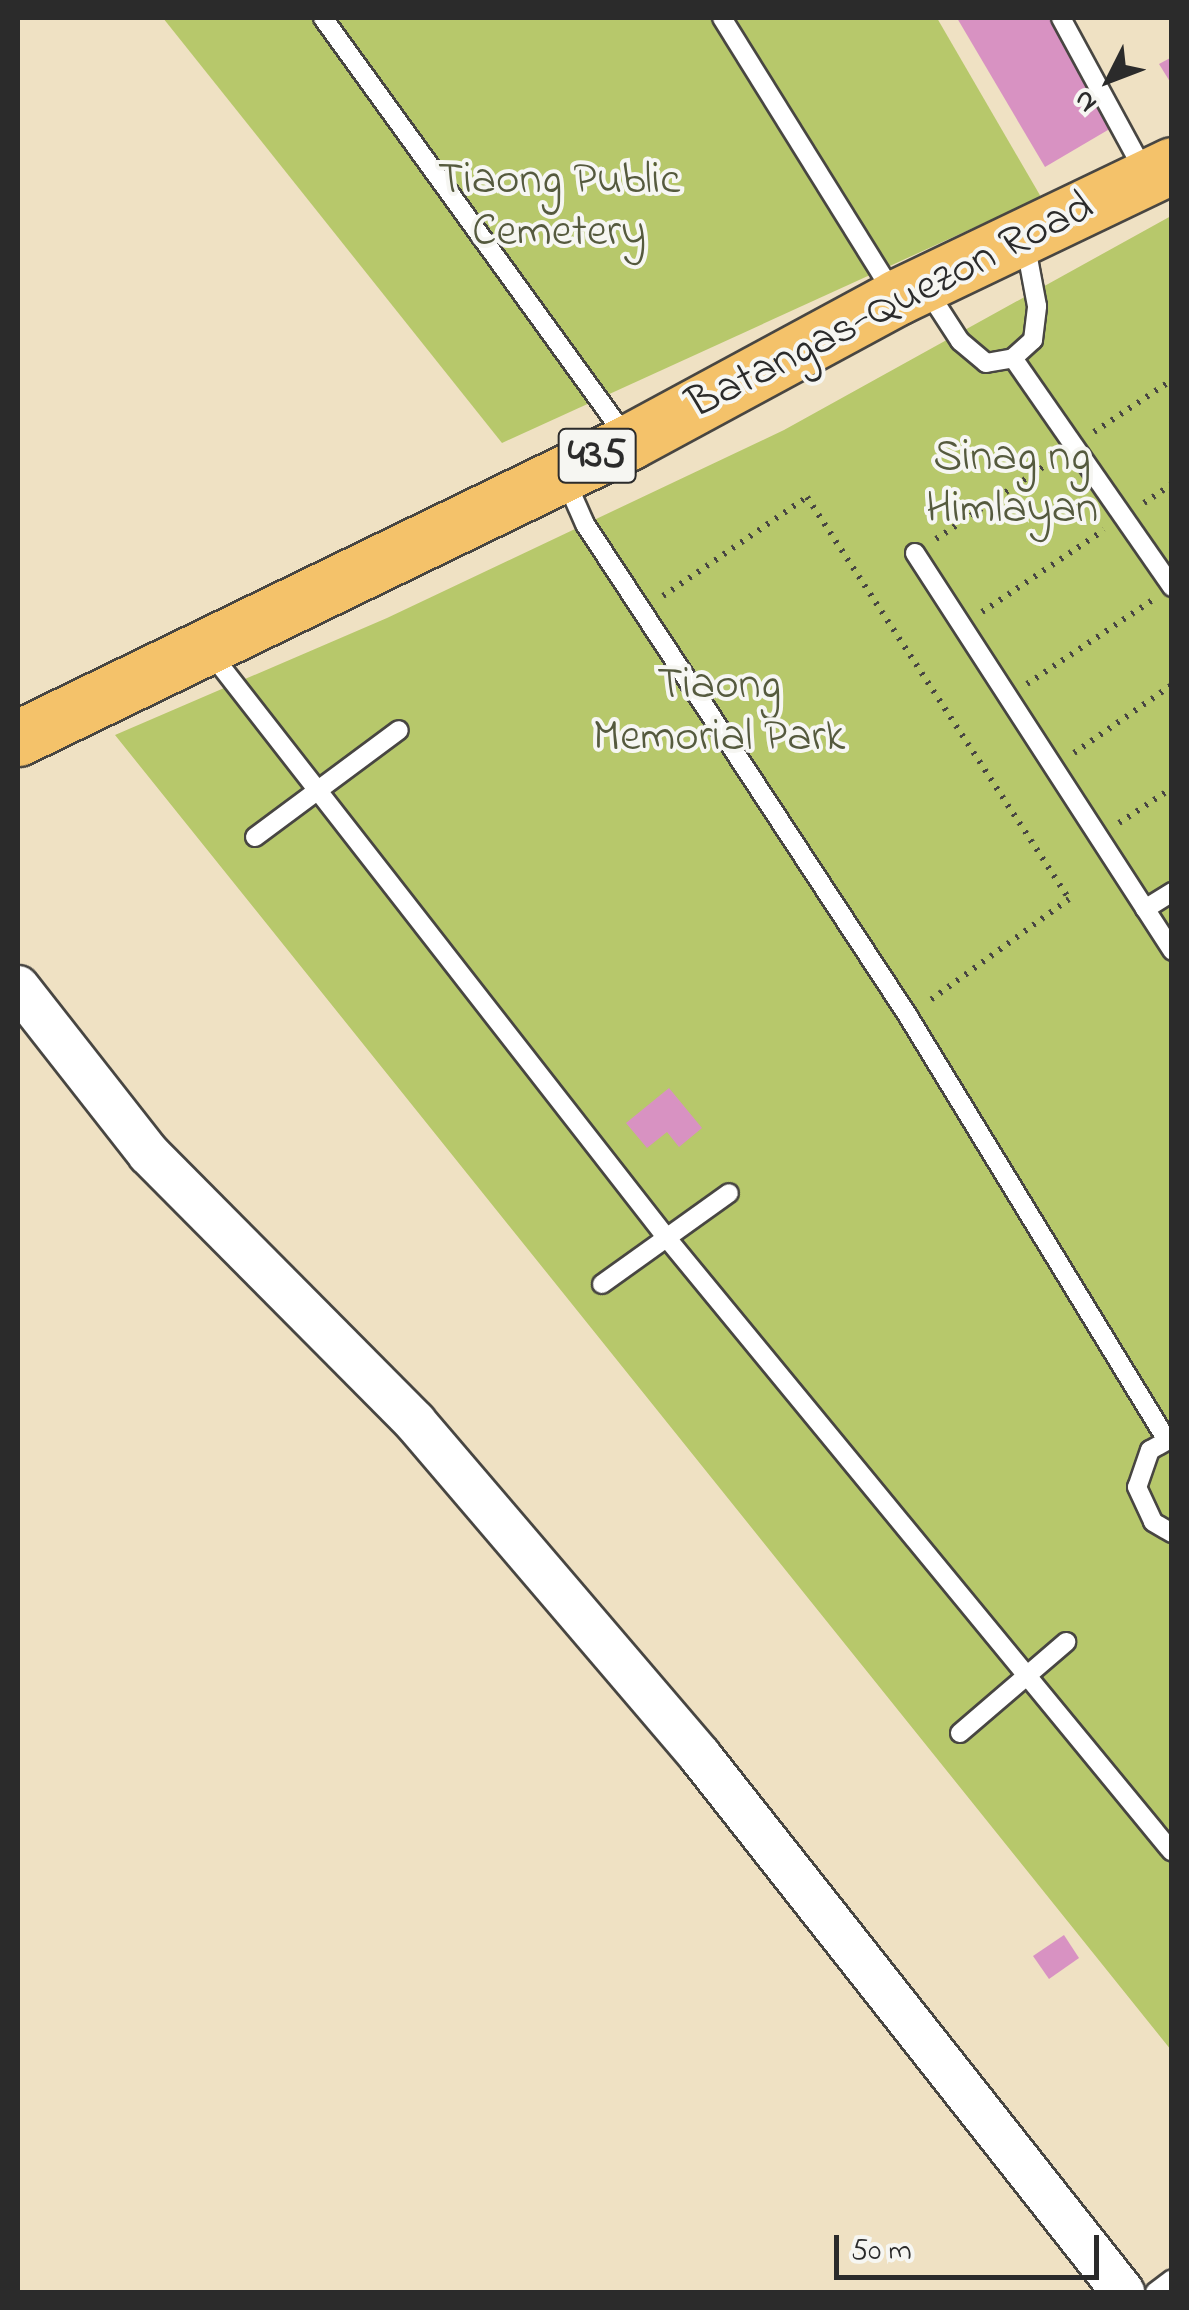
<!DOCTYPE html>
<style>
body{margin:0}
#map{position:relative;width:1189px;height:2310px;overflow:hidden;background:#efe1c3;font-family:"Indie Flower",sans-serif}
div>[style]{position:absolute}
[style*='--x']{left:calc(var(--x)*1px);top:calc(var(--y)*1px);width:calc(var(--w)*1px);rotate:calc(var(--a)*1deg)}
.green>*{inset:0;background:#b7c86b}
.building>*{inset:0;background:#d892c2}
.path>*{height:6px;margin-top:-3px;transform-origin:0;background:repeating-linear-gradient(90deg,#484642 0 2.5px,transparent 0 10.5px)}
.roads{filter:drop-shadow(2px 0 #484642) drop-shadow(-2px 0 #484642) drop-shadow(0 2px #484642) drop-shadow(0 -2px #484642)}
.service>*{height:18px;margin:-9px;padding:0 9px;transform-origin:9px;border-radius:9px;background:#fff}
.tertiary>*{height:42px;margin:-21px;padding:0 21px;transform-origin:21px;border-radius:21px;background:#fff}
.primary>*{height:55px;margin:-27.5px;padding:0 27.5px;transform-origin:27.5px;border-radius:27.5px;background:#f4c26a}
span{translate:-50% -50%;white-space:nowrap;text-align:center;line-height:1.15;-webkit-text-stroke:8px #f6f6f2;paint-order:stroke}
.shield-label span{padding:2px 8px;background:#f6f6f2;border:2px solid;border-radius:8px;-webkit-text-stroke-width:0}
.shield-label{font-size:42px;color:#2b2b2b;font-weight:700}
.park-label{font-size:45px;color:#555a3e}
.street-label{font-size:45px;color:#2b2b2b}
.frame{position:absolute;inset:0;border:20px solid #2b2b2b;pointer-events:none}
.north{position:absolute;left:1059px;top:30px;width:100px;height:100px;-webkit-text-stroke:8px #f6f6f2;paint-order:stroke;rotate:228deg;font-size:28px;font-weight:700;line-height:40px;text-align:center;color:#2b2b2b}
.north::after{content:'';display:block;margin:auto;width:35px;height:45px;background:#2b2b2b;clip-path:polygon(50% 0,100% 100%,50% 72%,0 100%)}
.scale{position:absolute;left:834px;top:2235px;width:265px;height:45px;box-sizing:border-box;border:5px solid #2b2b2b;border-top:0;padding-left:12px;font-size:30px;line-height:35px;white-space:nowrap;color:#2b2b2b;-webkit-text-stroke:8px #f6f6f2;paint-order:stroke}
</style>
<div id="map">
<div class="green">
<i style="clip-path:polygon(163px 18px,937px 18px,1041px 197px,502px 443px)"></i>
<i style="clip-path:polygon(1171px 216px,1171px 2050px,115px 735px,387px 618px,784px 430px)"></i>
</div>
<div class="building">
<i style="clip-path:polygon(957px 18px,1049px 18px,1113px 127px,1045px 167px)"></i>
<i style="clip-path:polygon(1172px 57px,1172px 85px,1159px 64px)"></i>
<i style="clip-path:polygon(669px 1088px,702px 1128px,679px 1147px,667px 1132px,647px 1148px,626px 1123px)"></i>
<i style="clip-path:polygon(1064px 1935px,1079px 1958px,1049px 1979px,1033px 1956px)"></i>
</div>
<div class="path">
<i style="--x:1094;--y:432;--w:94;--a:-33.7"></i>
<i style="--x:1144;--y:503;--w:34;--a:-34"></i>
<i style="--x:936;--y:539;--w:143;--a:-33.9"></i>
<i style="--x:663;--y:596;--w:175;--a:-34.5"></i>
<i style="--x:807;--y:497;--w:480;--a:56.9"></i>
<i style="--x:1069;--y:899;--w:173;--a:143.9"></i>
<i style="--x:982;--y:612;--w:147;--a:-33.9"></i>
<i style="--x:1027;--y:684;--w:153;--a:-33.8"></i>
<i style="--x:1074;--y:753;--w:119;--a:-34.8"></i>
<i style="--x:1119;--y:823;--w:64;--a:-33.4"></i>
</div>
<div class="roads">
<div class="service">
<i style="--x:323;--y:18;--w:517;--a:54.13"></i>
<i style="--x:722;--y:18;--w:324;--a:58.1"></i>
<i style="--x:1061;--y:18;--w:176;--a:61.5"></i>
<i style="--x:927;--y:290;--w:61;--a:57.1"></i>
<i style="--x:960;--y:341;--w:34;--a:40"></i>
<i style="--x:986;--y:363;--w:27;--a:-10"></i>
<i style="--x:1013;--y:358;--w:27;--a:-42"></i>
<i style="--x:1033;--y:340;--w:34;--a:-83"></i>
<i style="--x:1037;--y:306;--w:65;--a:-100.6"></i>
<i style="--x:1013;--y:358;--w:279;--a:55.2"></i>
<i style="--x:566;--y:481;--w:47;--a:66.2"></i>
<i style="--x:585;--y:524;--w:589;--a:56.71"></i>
<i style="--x:908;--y:1016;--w:495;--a:58.6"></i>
<i style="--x:915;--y:553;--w:474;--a:57.1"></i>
<i style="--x:209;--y:651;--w:743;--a:52.05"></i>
<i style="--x:666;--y:1237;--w:796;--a:50.55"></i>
<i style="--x:255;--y:837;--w:179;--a:-36.6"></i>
<i style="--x:1145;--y:909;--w:32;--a:-32"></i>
<i style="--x:602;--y:1284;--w:156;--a:-35.6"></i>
<i style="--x:1172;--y:1438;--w:25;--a:151"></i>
<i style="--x:1150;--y:1450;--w:39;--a:109"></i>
<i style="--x:1137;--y:1487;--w:38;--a:65"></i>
<i style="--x:1153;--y:1522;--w:22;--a:30"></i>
<i style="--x:960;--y:1733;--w:140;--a:-40.6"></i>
<i style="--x:1155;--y:2292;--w:21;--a:-37"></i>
</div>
<div class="tertiary">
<i style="--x:18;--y:987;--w:212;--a:51.9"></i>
<i style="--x:149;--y:1154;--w:378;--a:45.2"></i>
<i style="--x:415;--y:1422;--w:439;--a:49.5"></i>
<i style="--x:700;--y:1756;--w:683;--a:51.72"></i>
</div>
<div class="primary">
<i style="--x:18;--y:738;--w:679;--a:-25.85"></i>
<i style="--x:629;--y:442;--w:305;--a:-28.4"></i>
<i style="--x:897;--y:297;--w:305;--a:-25.6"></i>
</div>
</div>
<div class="shield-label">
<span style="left:597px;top:456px">435</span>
</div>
<div class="park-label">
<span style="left:559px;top:208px">Tiaong Public<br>Cemetery</span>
<span style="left:1012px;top:485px">Sinag ng<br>Himlayan</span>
<span style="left:719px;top:713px">Tiaong<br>Memorial Park</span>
</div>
<div class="street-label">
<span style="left:891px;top:307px;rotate:-27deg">Batangas-Quezon Road</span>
</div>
<div class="frame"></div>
<div class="north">N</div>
<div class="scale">50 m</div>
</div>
